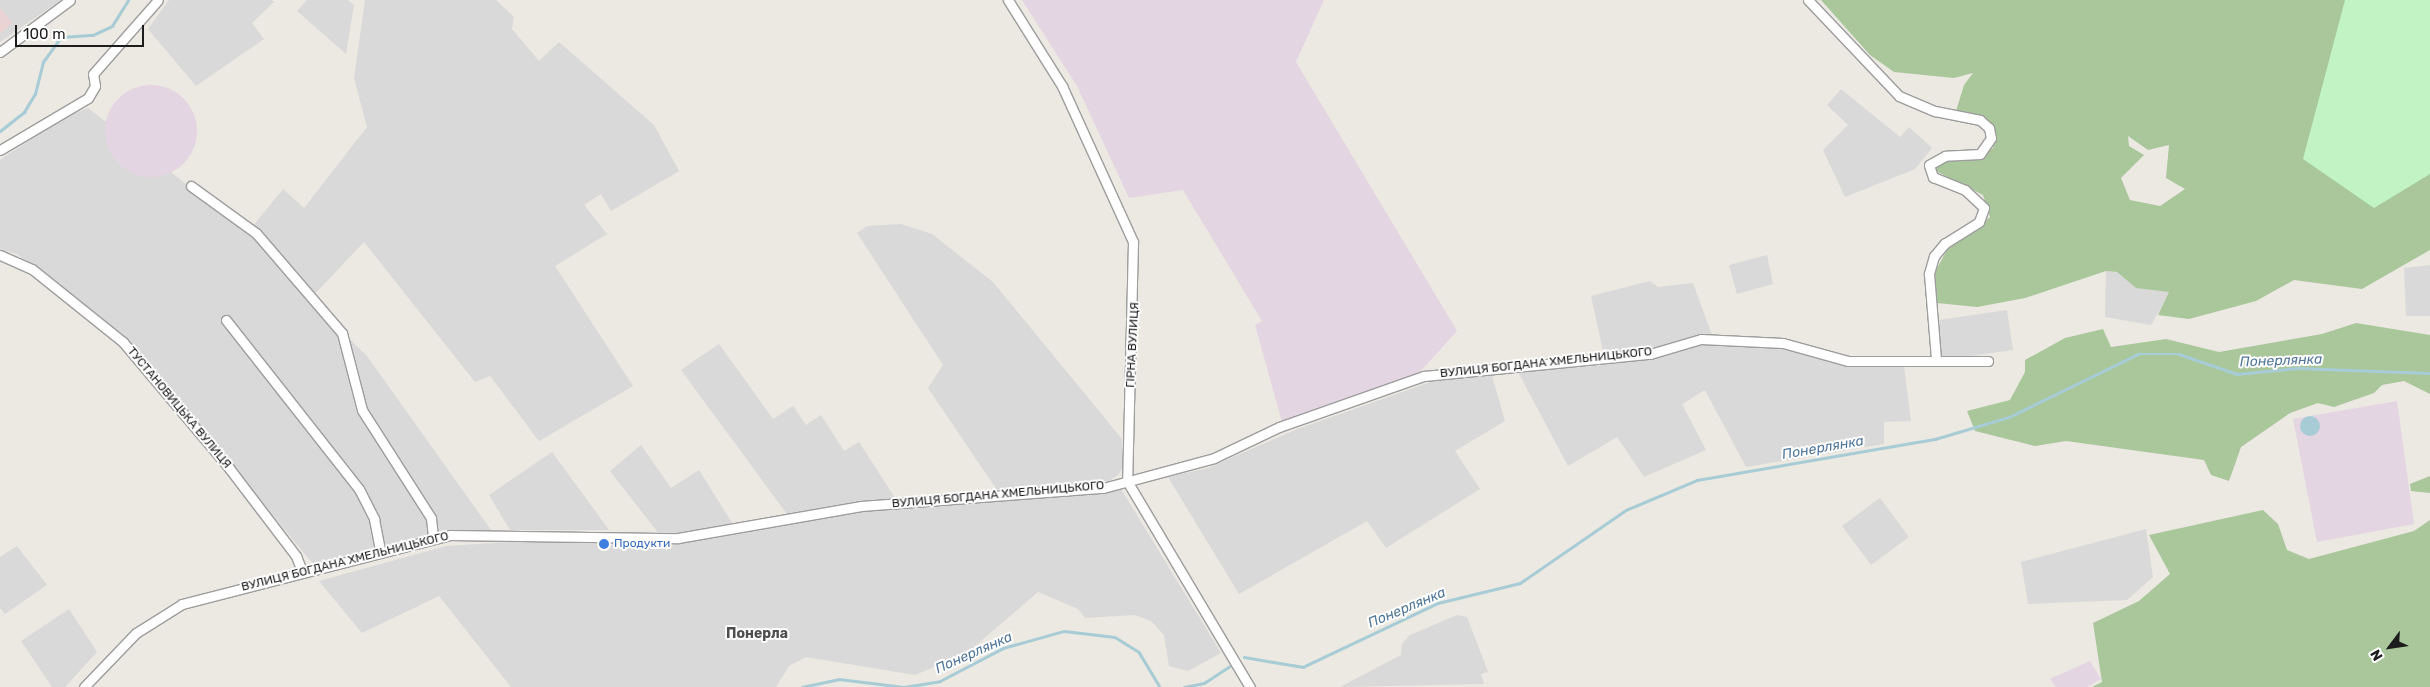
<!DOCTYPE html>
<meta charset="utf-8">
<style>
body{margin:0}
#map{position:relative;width:2430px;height:687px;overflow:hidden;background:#ece8e2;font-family:Rubik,sans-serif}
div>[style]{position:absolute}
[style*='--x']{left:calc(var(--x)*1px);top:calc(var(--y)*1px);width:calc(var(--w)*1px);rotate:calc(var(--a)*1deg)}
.residential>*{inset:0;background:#dad9d9}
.commercial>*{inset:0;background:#ecd3d3}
.industrial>*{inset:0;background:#e4d5e2}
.round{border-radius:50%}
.forest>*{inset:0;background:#a9c79b}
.park>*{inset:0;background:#c2f3c5}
.water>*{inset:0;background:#a7ccd6}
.stream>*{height:2.5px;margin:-1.25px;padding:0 1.25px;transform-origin:1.25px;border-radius:1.25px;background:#a7ccd6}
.roads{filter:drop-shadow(1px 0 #9d9d9d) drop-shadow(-1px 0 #9d9d9d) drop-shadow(0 1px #9d9d9d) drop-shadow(0 -1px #9d9d9d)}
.street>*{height:9px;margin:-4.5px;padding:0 4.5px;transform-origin:4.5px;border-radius:4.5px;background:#fff}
.dots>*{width:14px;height:14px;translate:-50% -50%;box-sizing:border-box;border:2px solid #fff;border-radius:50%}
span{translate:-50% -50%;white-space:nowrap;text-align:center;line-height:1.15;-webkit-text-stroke:4px #fff;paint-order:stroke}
.street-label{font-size:12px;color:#1c1c1c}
.shop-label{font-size:12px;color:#366cbe}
.left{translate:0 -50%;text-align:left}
.water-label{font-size:14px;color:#50779a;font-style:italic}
.neighbourhood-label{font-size:14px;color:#4f4f4f;font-weight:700}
.north{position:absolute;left:2365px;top:622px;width:50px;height:50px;-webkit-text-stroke:4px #fff;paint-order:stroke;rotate:239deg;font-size:14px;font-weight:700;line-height:20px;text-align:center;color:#1c1c1c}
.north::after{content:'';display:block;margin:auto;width:18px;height:22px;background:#1c1c1c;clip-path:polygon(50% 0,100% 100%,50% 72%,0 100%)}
.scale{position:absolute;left:15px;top:25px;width:129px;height:22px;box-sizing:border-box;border:2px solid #1c1c1c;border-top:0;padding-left:6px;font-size:15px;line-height:18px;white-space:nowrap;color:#1c1c1c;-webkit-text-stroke:4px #fff;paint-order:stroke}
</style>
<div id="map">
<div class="residential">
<i style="clip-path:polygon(0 0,61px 0,0 42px)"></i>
<i style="clip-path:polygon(169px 0,272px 0,274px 2px,252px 23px,264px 39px,196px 86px,148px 29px)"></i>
<i style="clip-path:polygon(307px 0,348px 0,354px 5px,346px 54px,297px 11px)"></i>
<i style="clip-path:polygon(365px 0,496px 0,514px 17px,512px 29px,539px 61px,559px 42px,654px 125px,679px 171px,611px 211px,601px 194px,584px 205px,607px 234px,555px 266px,633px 386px,539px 441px,490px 376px,475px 382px,364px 242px,309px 300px,367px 356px,491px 530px,428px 535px,313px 564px,124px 335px,17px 254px,0 250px,0 160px,61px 119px,88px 108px,248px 232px,283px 189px,304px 208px,367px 127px,354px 78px)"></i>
<i style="clip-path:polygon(1841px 89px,1900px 137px,1909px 127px,1932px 148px,1915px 169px,1845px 197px,1823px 150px,1848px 125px,1827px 105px)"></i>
<i style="clip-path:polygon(901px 224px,932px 234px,993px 282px,1122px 439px,1124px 464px,1119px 474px,1109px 481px,999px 493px,928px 388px,943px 365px,857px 233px,867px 226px)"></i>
<i style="clip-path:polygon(1767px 255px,1773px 284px,1737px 294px,1729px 265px)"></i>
<i style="clip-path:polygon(2430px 265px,2430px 316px,2406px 316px,2404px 268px)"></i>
<i style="clip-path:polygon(2106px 271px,2117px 272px,2136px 288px,2170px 292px,2151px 325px,2105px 317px)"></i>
<i style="clip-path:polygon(1650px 281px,1658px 287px,1693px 283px,1716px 346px,1784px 348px,1841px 364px,1904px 367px,1911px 421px,1884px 422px,1884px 444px,1746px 467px,1705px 390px,1682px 404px,1706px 450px,1644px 477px,1617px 437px,1568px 466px,1518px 372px,1606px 365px,1591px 296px)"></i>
<i style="clip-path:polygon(2007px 310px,2013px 350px,1942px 360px,1939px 320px)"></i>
<i style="clip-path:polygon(719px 344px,773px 419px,793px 406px,806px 425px,821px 415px,844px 451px,859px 442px,897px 501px,848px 503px,787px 514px,681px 370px)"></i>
<i style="clip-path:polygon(1491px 372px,1505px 421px,1455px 451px,1480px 489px,1386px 548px,1367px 521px,1239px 594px,1168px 477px,1208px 468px,1295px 430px,1439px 379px)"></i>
<i style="clip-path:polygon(641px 445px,671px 488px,699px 470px,734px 526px,688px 535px,659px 534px,610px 471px)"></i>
<i style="clip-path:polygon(552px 452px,609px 530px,510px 530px,489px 495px)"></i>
<i style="clip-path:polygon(1121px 489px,1221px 653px,1188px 671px,1169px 666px,1164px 635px,1151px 621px,1135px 615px,1085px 618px,1078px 609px,1038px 592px,967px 653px,915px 675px,806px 657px,789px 666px,776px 687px,511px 687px,439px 596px,362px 633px,319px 581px,446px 546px,543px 540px,669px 546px,845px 512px)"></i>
<i style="clip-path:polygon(1880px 498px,1909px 537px,1871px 565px,1842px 526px)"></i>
<i style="clip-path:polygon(2146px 529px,2153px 577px,2127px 600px,2028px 604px,2021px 562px)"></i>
<i style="clip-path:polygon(17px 546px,47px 585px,5px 614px,0 608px,0 557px)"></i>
<i style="clip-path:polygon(69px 609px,97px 652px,65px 687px,52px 687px,21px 641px)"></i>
<i style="clip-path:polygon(1457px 615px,1467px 617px,1488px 672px,1481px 674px,1484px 684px,1340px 687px,1401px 655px,1402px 644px,1410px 635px)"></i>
</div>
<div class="commercial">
<i style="clip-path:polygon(0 8px,12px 23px,0 34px)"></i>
</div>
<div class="industrial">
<i style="clip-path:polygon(1022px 0,1324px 0,1296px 62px,1457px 331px,1419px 373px,1282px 422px,1255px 325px,1262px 321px,1183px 190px,1129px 198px,1077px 86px)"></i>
<i class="round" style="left:105px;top:85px;width:92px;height:92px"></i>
<i style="clip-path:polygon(2397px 401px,2414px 524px,2317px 542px,2293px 419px)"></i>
<i style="clip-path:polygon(2090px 661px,2101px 679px,2087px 687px,2056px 687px,2050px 679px)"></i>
</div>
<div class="forest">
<i style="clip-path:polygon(evenodd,1821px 0,2430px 0,2430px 250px,2362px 289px,2294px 280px,2256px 301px,2189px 319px,2158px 315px,2169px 292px,2136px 288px,2117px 272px,2106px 271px,2025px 298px,1977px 307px,1937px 303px,1935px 272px,1947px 250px,1990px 217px,1983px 195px,1934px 170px,1936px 162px,1977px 160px,1993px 148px,1994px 133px,1956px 111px,1964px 85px,1973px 73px,1954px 78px,1894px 72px,1870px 55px,1821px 0,2128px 136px,2148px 150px,2169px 145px,2166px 178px,2185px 189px,2160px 206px,2130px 200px,2121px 178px,2144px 155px,2129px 146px,2128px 136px)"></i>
<i style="clip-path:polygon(2356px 323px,2430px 335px,2430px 394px,2404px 381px,2382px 385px,2374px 393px,2334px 407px,2318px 403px,2290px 413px,2241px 447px,2229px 481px,2211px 475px,2204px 460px,2066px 441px,2035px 446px,1975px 431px,1967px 411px,2010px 400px,2025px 372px,2025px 360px,2065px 338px,2103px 329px,2111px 347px,2166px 339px,2219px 352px,2322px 334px)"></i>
<i style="clip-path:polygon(2430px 476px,2430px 493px,2411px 491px,2410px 484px)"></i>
<i style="clip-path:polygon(2263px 510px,2278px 524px,2287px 550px,2309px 559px,2414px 531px,2430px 520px,2430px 687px,2092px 687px,2102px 682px,2093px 623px,2139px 601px,2170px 574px,2149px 535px)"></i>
</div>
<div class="park">
<i style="clip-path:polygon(2345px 0,2430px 0,2430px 174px,2374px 208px,2303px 159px)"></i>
</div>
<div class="water">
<i class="round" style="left:2300px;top:416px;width:20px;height:20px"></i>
</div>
<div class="stream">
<i style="--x:0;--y:131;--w:31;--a:-38"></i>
<i style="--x:24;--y:112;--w:21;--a:-59"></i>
<i style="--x:35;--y:94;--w:33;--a:-76"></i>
<i style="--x:43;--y:62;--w:31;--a:-54"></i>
<i style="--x:61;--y:37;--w:32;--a:-4"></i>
<i style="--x:93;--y:35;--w:21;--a:-25"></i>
<i style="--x:112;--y:26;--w:31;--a:-58"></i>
<i style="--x:1244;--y:657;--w:60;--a:9.6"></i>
<i style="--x:1303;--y:667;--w:149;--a:-25.4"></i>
<i style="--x:1438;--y:603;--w:84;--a:-13.7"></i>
<i style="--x:1520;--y:583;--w:129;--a:-34.6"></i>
<i style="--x:1626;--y:510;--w:77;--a:-22.9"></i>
<i style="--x:1697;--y:480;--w:242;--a:-9.8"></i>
<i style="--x:1935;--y:439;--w:77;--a:-16.6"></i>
<i style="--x:2009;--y:417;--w:144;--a:-26"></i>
<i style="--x:2138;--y:354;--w:41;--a:0"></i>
<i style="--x:2179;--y:354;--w:61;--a:19"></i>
<i style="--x:2237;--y:374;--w:60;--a:-5.7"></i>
<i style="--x:2297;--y:368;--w:133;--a:2.2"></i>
<i style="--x:802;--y:687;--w:38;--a:-12"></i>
<i style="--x:839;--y:679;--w:65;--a:7"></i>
<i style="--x:904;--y:687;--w:36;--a:-9"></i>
<i style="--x:940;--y:681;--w:71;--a:-27.6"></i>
<i style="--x:1003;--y:648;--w:63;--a:-15.6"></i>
<i style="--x:1064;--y:631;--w:51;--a:6.7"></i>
<i style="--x:1115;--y:637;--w:28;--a:32"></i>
<i style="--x:1139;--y:652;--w:41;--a:59"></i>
<i style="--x:1184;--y:687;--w:20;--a:-11"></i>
<i style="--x:1204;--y:683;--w:30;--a:-33"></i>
</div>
<div class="roads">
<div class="street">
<i style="--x:1008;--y:0;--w:102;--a:57.9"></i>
<i style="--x:1062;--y:86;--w:171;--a:65.5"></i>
<i style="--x:1133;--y:242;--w:239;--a:91.4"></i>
<i style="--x:1127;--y:481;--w:240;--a:59.2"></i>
<i style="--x:1808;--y:0;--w:132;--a:46.5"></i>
<i style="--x:1899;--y:96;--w:39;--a:23"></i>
<i style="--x:1935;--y:111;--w:46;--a:11.3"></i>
<i style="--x:1980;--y:120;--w:12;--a:42"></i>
<i style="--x:1989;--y:128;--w:10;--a:79"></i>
<i style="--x:1991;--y:138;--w:19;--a:125"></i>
<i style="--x:1980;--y:154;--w:35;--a:177"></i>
<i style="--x:1945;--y:156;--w:18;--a:151"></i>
<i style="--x:1929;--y:165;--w:13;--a:72"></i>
<i style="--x:1933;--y:177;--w:35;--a:22"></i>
<i style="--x:1965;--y:190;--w:26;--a:43"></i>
<i style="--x:1984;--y:208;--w:15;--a:110"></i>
<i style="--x:1979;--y:222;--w:40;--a:148"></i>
<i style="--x:1945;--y:243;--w:17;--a:130"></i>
<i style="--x:1934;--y:256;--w:19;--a:106"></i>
<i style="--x:1929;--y:274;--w:86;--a:85.3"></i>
<i style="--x:0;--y:52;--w:87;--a:-36.6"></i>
<i style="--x:0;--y:150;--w:102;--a:-30.6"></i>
<i style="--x:88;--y:98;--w:14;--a:-60"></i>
<i style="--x:95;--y:86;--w:12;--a:-99"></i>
<i style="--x:93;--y:74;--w:98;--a:-48.7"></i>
<i style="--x:191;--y:186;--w:80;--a:35.9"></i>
<i style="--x:256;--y:233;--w:132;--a:49.3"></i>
<i style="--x:342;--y:333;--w:80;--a:75.4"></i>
<i style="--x:362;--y:410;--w:128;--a:57.4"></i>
<i style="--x:431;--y:518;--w:20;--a:84"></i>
<i style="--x:0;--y:255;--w:35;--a:24"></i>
<i style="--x:32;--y:269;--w:117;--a:38.7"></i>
<i style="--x:123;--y:342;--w:165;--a:49.9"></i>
<i style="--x:229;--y:468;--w:111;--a:52.7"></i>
<i style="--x:296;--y:556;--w:18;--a:68"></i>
<i style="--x:226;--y:320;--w:215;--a:51.8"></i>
<i style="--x:359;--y:489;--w:34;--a:63"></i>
<i style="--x:374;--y:519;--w:33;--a:79"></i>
<i style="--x:84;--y:687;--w:75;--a:-46.1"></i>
<i style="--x:136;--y:633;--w:54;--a:-32.2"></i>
<i style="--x:182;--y:604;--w:277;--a:-14.4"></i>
<i style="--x:450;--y:535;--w:228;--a:0.8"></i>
<i style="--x:678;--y:538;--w:186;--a:-9.9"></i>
<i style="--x:861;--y:506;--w:243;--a:-4.3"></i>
<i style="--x:1103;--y:488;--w:115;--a:-15.1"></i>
<i style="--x:1214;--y:458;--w:72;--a:-25.5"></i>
<i style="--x:1279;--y:427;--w:154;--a:-19.4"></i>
<i style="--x:1424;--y:376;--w:227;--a:-5.6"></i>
<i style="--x:1650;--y:354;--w:53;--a:-16.4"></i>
<i style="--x:1701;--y:339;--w:82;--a:2.8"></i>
<i style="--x:1783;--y:343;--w:67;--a:15.5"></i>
<i style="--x:1848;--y:361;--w:140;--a:0"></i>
</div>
</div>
<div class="dots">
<i style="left:604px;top:544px;background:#3f7fe0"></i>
</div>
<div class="street-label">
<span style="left:1133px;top:345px;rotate:-87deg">ГІРНА ВУЛИЦЯ</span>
<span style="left:1546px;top:363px;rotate:-6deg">ВУЛИЦЯ БОГДАНА ХМЕЛЬНИЦЬКОГО</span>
<span style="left:179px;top:408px;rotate:50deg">ТУСТАНОВИЦЬКА ВУЛИЦЯ</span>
<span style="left:998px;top:495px;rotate:-5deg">ВУЛИЦЯ БОГДАНА ХМЕЛЬНИЦЬКОГО</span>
<span style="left:345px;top:562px;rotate:-14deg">ВУЛИЦЯ БОГДАНА ХМЕЛЬНИЦЬКОГО</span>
</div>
<div class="shop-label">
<span class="left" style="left:614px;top:544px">Продукти</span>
</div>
<div class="water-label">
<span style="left:2281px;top:361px;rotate:-2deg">Понерлянка</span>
<span style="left:1823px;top:448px;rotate:-10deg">Понерлянка</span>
<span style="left:1407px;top:608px;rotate:-23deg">Понерлянка</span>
<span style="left:974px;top:653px;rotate:-24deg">Понерлянка</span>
</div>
<div class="neighbourhood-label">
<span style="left:757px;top:634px">Понерла</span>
</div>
<div class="north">N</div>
<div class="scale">100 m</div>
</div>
